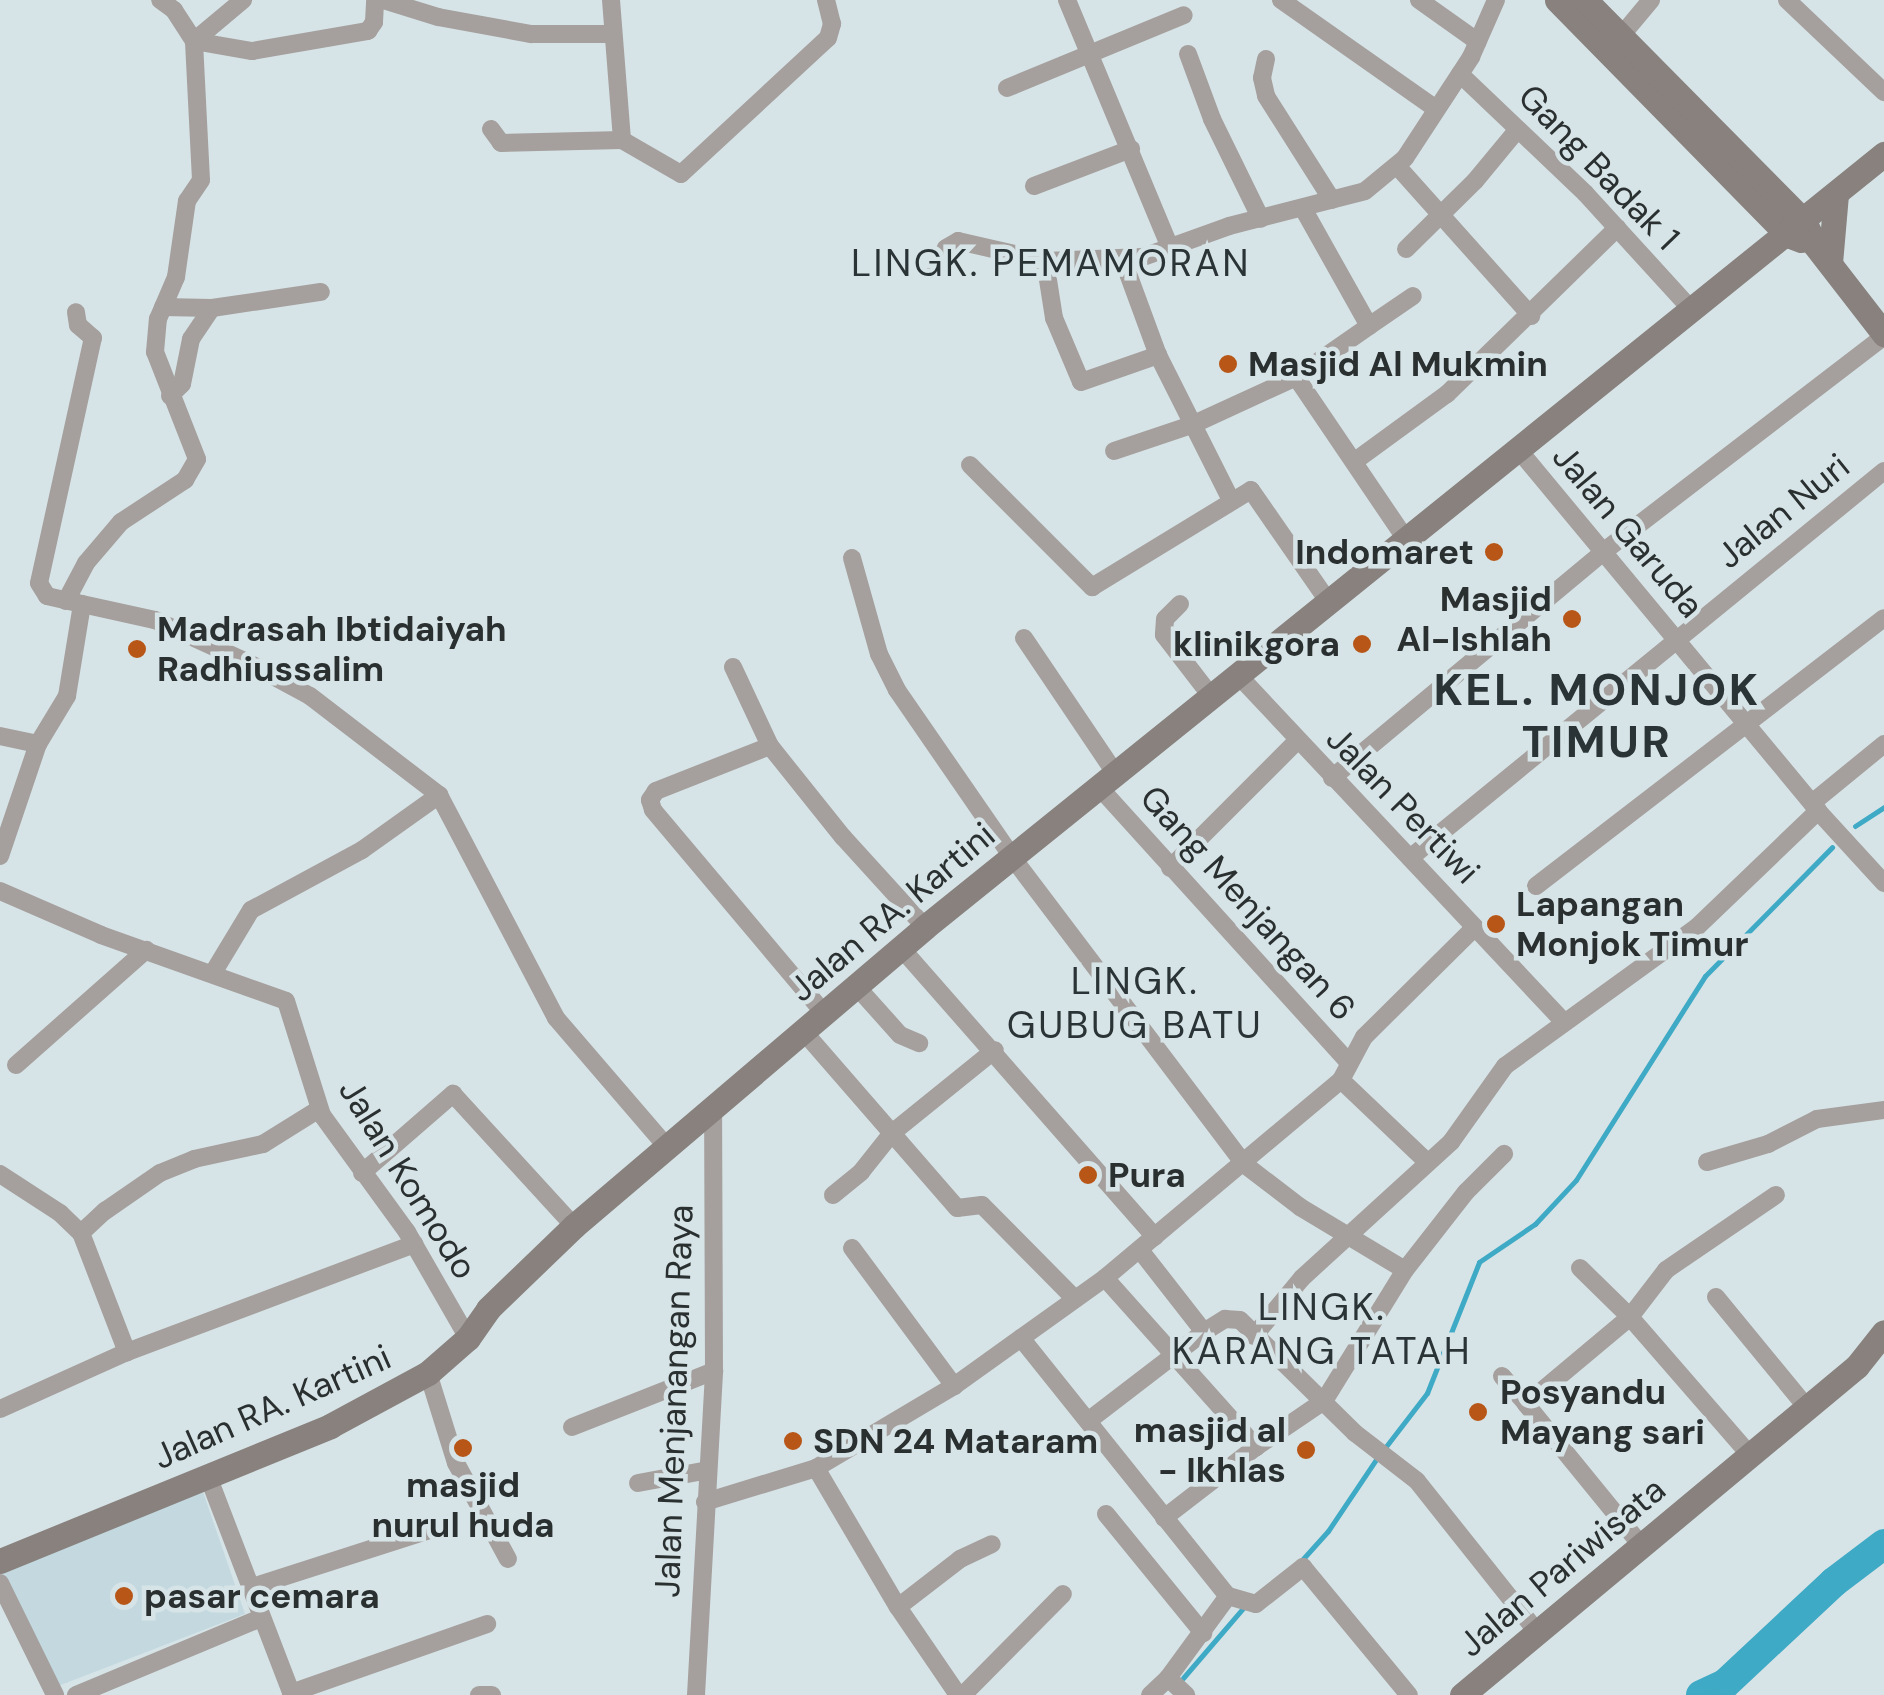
<!DOCTYPE html>
<style>
body{margin:0}
#map{position:relative;width:1884px;height:1695px;overflow:hidden;background:#d7e4e7;font-family:"DM Sans",sans-serif}
div>[style]{position:absolute}
[style*='--x']{left:calc(var(--x)*1px);top:calc(var(--y)*1px);width:calc(var(--w)*1px);rotate:calc(var(--a)*1deg)}
.built>*{inset:0;background:#c3d9df}
.stream>*{height:5px;margin:-2.5px;padding:0 2.5px;transform-origin:2.5px;border-radius:2.5px;background:#3faac5}
.river>*{height:30px;margin:-15px;padding:0 15px;transform-origin:15px;border-radius:15px;background:#3faac5}
.street>*{height:18px;margin:-9px;padding:0 9px;transform-origin:9px;border-radius:9px;background:#a5a09e}
.secondary>*{height:25px;margin:-12.5px;padding:0 12.5px;transform-origin:12.5px;border-radius:12.5px;background:#88817e}
.dots>*{width:28px;height:28px;translate:-50% -50%;box-sizing:border-box;border:5px solid #d7e4e7;border-radius:50%}
span{translate:-50% -50%;white-space:nowrap;text-align:center;line-height:1.15;-webkit-text-stroke:9px #d7e4e7;paint-order:stroke}
.street-label{font-size:35px;color:#2a2f30}
.poi-label{font-size:35px;color:#2a2f30;font-weight:700}
.left{translate:0 -50%;text-align:left}
.right{translate:-100% -50%;text-align:right}
.neighbourhood-label{font-size:38px;color:#2a3437;letter-spacing:2.5px}
.district-label{font-size:45px;color:#2a3437;font-weight:700;letter-spacing:2.5px}
</style>
<div id="map">
<div class="built">
<i style="clip-path:polygon(201px 1486px,245px 1614px,53px 1688px,0 1572px)"></i>
</div>
<div class="stream">
<i style="--x:1855;--y:826;--w:35;--a:-33"></i>
<i style="--x:1384;--y:1449;--w:71;--a:-52.5"></i>
<i style="--x:1427;--y:1393;--w:141;--a:-68.3"></i>
<i style="--x:1479;--y:1262;--w:68;--a:-34.2"></i>
<i style="--x:1535;--y:1224;--w:60;--a:-47"></i>
<i style="--x:1576;--y:1180;--w:241;--a:-57.7"></i>
<i style="--x:1705;--y:976;--w:181;--a:-45.4"></i>
<i style="--x:1301;--y:1561;--w:40;--a:-48"></i>
<i style="--x:1328;--y:1531;--w:88;--a:-56.1"></i>
<i style="--x:1183;--y:1678;--w:95;--a:-49.3"></i>
</div>
<div class="river">
<i style="--x:1701;--y:1695;--w:26;--a:-25"></i>
<i style="--x:1725;--y:1684;--w:149;--a:-43.1"></i>
<i style="--x:1834;--y:1582;--w:63;--a:-37.2"></i>
</div>
<div class="street">
<i style="--x:383;--y:0;--w:58;--a:17.2"></i>
<i style="--x:438;--y:17;--w:95;--a:10.4"></i>
<i style="--x:531;--y:34;--w:81;--a:0"></i>
<i style="--x:611;--y:0;--w:140;--a:85.5"></i>
<i style="--x:1067;--y:0;--w:268;--a:67.4"></i>
<i style="--x:1281;--y:0;--w:189;--a:35.1"></i>
<i style="--x:1419;--y:0;--w:72;--a:35.4"></i>
<i style="--x:1787;--y:0;--w:134;--a:43.5"></i>
<i style="--x:1621;--y:36;--w:47;--a:-50.2"></i>
<i style="--x:194;--y:41;--w:59;--a:9.8"></i>
<i style="--x:252;--y:51;--w:118;--a:-9.8"></i>
<i style="--x:368;--y:31;--w:11;--a:-56"></i>
<i style="--x:374;--y:22;--w:22;--a:-87"></i>
<i style="--x:194;--y:41;--w:64;--a:-39.9"></i>
<i style="--x:1188;--y:54;--w:69;--a:69.7"></i>
<i style="--x:1212;--y:119;--w:111;--a:63.9"></i>
<i style="--x:1266;--y:59;--w:19;--a:102"></i>
<i style="--x:1262;--y:78;--w:18;--a:77"></i>
<i style="--x:1266;--y:96;--w:123;--a:57.6"></i>
<i style="--x:1460;--y:74;--w:173;--a:43.6"></i>
<i style="--x:1585;--y:193;--w:156;--a:47.6"></i>
<i style="--x:1007;--y:88;--w:191;--a:-22.4"></i>
<i style="--x:491;--y:129;--w:17;--a:54"></i>
<i style="--x:501;--y:143;--w:121;--a:-1.4"></i>
<i style="--x:622;--y:140;--w:68;--a:30"></i>
<i style="--x:681;--y:174;--w:200;--a:-42.8"></i>
<i style="--x:828;--y:38;--w:15;--a:-74"></i>
<i style="--x:832;--y:24;--w:25;--a:-104"></i>
<i style="--x:1398;--y:167;--w:200;--a:48.2"></i>
<i style="--x:1034;--y:186;--w:104;--a:-20.9"></i>
<i style="--x:1406;--y:249;--w:97;--a:-44.6"></i>
<i style="--x:1475;--y:181;--w:67;--a:-50.4"></i>
<i style="--x:1123;--y:260;--w:101;--a:69.8"></i>
<i style="--x:1158;--y:355;--w:162;--a:63.3"></i>
<i style="--x:1045;--y:261;--w:58;--a:81"></i>
<i style="--x:1054;--y:318;--w:69;--a:67.1"></i>
<i style="--x:1081;--y:382;--w:82;--a:-19.3"></i>
<i style="--x:936;--y:268;--w:22;--a:-63"></i>
<i style="--x:946;--y:248;--w:14;--a:-30"></i>
<i style="--x:958;--y:241;--w:89;--a:12.9"></i>
<i style="--x:1045;--y:261;--w:98;--a:-2.3"></i>
<i style="--x:1143;--y:257;--w:91;--a:-19.8"></i>
<i style="--x:1229;--y:226;--w:140;--a:-14.4"></i>
<i style="--x:1365;--y:191;--w:52;--a:-39.5"></i>
<i style="--x:1405;--y:158;--w:121;--a:-56.8"></i>
<i style="--x:1471;--y:57;--w:62;--a:-66.3"></i>
<i style="--x:163;--y:307;--w:49;--a:1.2"></i>
<i style="--x:1369;--y:326;--w:53;--a:-34.3"></i>
<i style="--x:1296;--y:377;--w:194;--a:55.9"></i>
<i style="--x:170;--y:396;--w:17;--a:-45"></i>
<i style="--x:182;--y:384;--w:46;--a:-78.7"></i>
<i style="--x:191;--y:339;--w:37;--a:-56"></i>
<i style="--x:212;--y:308;--w:110;--a:-8.4"></i>
<i style="--x:1517;--y:448;--w:472;--a:50.3"></i>
<i style="--x:1818;--y:811;--w:98;--a:47.5"></i>
<i style="--x:1114;--y:451;--w:84;--a:-18.6"></i>
<i style="--x:1194;--y:424;--w:112;--a:-24.7"></i>
<i style="--x:1296;--y:377;--w:89;--a:-34.9"></i>
<i style="--x:1369;--y:326;--w:133;--a:-119.3"></i>
<i style="--x:1355;--y:461;--w:114;--a:-36.1"></i>
<i style="--x:1447;--y:394;--w:238;--a:-44.3"></i>
<i style="--x:970;--y:465;--w:173;--a:45"></i>
<i style="--x:1092;--y:587;--w:186;--a:-31.4"></i>
<i style="--x:1251;--y:490;--w:135;--a:55.3"></i>
<i style="--x:852;--y:558;--w:100;--a:74.3"></i>
<i style="--x:879;--y:654;--w:40;--a:63.4"></i>
<i style="--x:897;--y:690;--w:203;--a:55.4"></i>
<i style="--x:1012;--y:857;--w:385;--a:52.9"></i>
<i style="--x:1244;--y:1164;--w:71;--a:37.5"></i>
<i style="--x:1300;--y:1207;--w:122;--a:31"></i>
<i style="--x:66;--y:601;--w:43;--a:-62.2"></i>
<i style="--x:86;--y:563;--w:54;--a:-49.5"></i>
<i style="--x:121;--y:522;--w:77;--a:-33.3"></i>
<i style="--x:185;--y:480;--w:24;--a:-60"></i>
<i style="--x:197;--y:459;--w:115;--a:-111.4"></i>
<i style="--x:155;--y:352;--w:33;--a:-85"></i>
<i style="--x:158;--y:319;--w:46;--a:-66.8"></i>
<i style="--x:176;--y:277;--w:77;--a:-81.8"></i>
<i style="--x:187;--y:201;--w:25;--a:-56"></i>
<i style="--x:201;--y:180;--w:139;--a:-92.9"></i>
<i style="--x:194;--y:41;--w:37;--a:-123"></i>
<i style="--x:174;--y:10;--w:17;--a:-144"></i>
<i style="--x:82;--y:604;--w:75;--a:12.4"></i>
<i style="--x:155;--y:620;--w:103;--a:24.6"></i>
<i style="--x:249;--y:663;--w:69;--a:28.4"></i>
<i style="--x:310;--y:696;--w:163;--a:37.5"></i>
<i style="--x:439;--y:795;--w:252;--a:62.3"></i>
<i style="--x:556;--y:1018;--w:169;--a:49.3"></i>
<i style="--x:1180;--y:604;--w:21;--a:135"></i>
<i style="--x:1165;--y:619;--w:16;--a:94"></i>
<i style="--x:1164;--y:635;--w:77;--a:52.4"></i>
<i style="--x:1024;--y:638;--w:163;--a:56"></i>
<i style="--x:733;--y:667;--w:87;--a:64.9"></i>
<i style="--x:770;--y:746;--w:117;--a:51.3"></i>
<i style="--x:843;--y:837;--w:122;--a:47.7"></i>
<i style="--x:1238;--y:675;--w:476;--a:46.8"></i>
<i style="--x:0;--y:736;--w:39;--a:12"></i>
<i style="--x:770;--y:746;--w:123;--a:158.5"></i>
<i style="--x:656;--y:791;--w:11;--a:124"></i>
<i style="--x:650;--y:800;--w:10;--a:73"></i>
<i style="--x:653;--y:810;--w:267;--a:49.9"></i>
<i style="--x:1332;--y:778;--w:353;--a:-39.8"></i>
<i style="--x:1603;--y:552;--w:354;--a:-37.5"></i>
<i style="--x:1099;--y:787;--w:371;--a:47.8"></i>
<i style="--x:1812;--y:803;--w:93;--a:-39.3"></i>
<i style="--x:0;--y:856;--w:118;--a:-71.3"></i>
<i style="--x:38;--y:744;--w:56;--a:-58.9"></i>
<i style="--x:67;--y:696;--w:93;--a:-80.7"></i>
<i style="--x:82;--y:604;--w:36;--a:-167"></i>
<i style="--x:47;--y:596;--w:15;--a:-122"></i>
<i style="--x:39;--y:583;--w:251;--a:-77.6"></i>
<i style="--x:93;--y:338;--w:20;--a:-139"></i>
<i style="--x:78;--y:325;--w:13;--a:-99"></i>
<i style="--x:1410;--y:858;--w:612;--a:-39.23"></i>
<i style="--x:1170;--y:868;--w:180;--a:-45"></i>
<i style="--x:1536;--y:886;--w:439;--a:-37.6"></i>
<i style="--x:0;--y:891;--w:110;--a:23.5"></i>
<i style="--x:101;--y:935;--w:196;--a:19.6"></i>
<i style="--x:286;--y:1001;--w:120;--a:72.5"></i>
<i style="--x:322;--y:1115;--w:145;--a:54"></i>
<i style="--x:407;--y:1232;--w:122;--a:60.1"></i>
<i style="--x:902;--y:949;--w:383;--a:48.7"></i>
<i style="--x:213;--y:973;--w:74;--a:-58.9"></i>
<i style="--x:251;--y:910;--w:126;--a:-28.4"></i>
<i style="--x:362;--y:850;--w:95;--a:-35.5"></i>
<i style="--x:857;--y:987;--w:64;--a:48.1"></i>
<i style="--x:900;--y:1035;--w:21;--a:23"></i>
<i style="--x:804;--y:1032;--w:233;--a:49"></i>
<i style="--x:957;--y:1208;--w:25;--a:-7"></i>
<i style="--x:982;--y:1205;--w:132;--a:45.3"></i>
<i style="--x:16;--y:1065;--w:174;--a:-41.5"></i>
<i style="--x:1341;--y:1080;--w:119;--a:43.6"></i>
<i style="--x:1707;--y:1162;--w:64;--a:-16.4"></i>
<i style="--x:1768;--y:1144;--w:55;--a:-27"></i>
<i style="--x:1817;--y:1119;--w:68;--a:-7.7"></i>
<i style="--x:362;--y:1173;--w:121;--a:-41"></i>
<i style="--x:453;--y:1094;--w:179;--a:47.5"></i>
<i style="--x:0;--y:1174;--w:72;--a:33"></i>
<i style="--x:60;--y:1213;--w:29;--a:44"></i>
<i style="--x:81;--y:1233;--w:128;--a:68.9"></i>
<i style="--x:127;--y:1352;--w:307;--a:-20.6"></i>
<i style="--x:833;--y:1195;--w:36;--a:-39"></i>
<i style="--x:861;--y:1172;--w:50;--a:-51.5"></i>
<i style="--x:892;--y:1133;--w:132;--a:-38.9"></i>
<i style="--x:81;--y:1233;--w:33;--a:-43"></i>
<i style="--x:105;--y:1211;--w:67;--a:-34.6"></i>
<i style="--x:160;--y:1173;--w:37;--a:-22"></i>
<i style="--x:194;--y:1159;--w:71;--a:-12.3"></i>
<i style="--x:263;--y:1144;--w:66;--a:-32"></i>
<i style="--x:852;--y:1248;--w:172;--a:53.5"></i>
<i style="--x:1140;--y:1250;--w:104;--a:52"></i>
<i style="--x:1580;--y:1268;--w:70;--a:44.4"></i>
<i style="--x:1630;--y:1317;--w:184;--a:49"></i>
<i style="--x:1105;--y:1278;--w:227;--a:48.2"></i>
<i style="--x:1716;--y:1297;--w:145;--a:50.6"></i>
<i style="--x:1254;--y:1336;--w:75;--a:-50.4"></i>
<i style="--x:1302;--y:1278;--w:202;--a:-42.4"></i>
<i style="--x:1451;--y:1142;--w:93;--a:-54.6"></i>
<i style="--x:1505;--y:1066;--w:237;--a:-35.9"></i>
<i style="--x:1697;--y:927;--w:168;--a:-43.8"></i>
<i style="--x:1021;--y:1338;--w:331;--a:51.3"></i>
<i style="--x:1228;--y:1596;--w:29;--a:16"></i>
<i style="--x:1256;--y:1604;--w:60;--a:-38.2"></i>
<i style="--x:1303;--y:1567;--w:166;--a:50.4"></i>
<i style="--x:428;--y:1373;--w:94;--a:72.7"></i>
<i style="--x:456;--y:1463;--w:109;--a:61.6"></i>
<i style="--x:1502;--y:1376;--w:37;--a:49"></i>
<i style="--x:0;--y:1409;--w:139;--a:-24.2"></i>
<i style="--x:1088;--y:1421;--w:146;--a:-37.5"></i>
<i style="--x:1204;--y:1332;--w:25;--a:-32"></i>
<i style="--x:1225;--y:1319;--w:15;--a:4"></i>
<i style="--x:1240;--y:1320;--w:161;--a:44.5"></i>
<i style="--x:1355;--y:1433;--w:78;--a:37.7"></i>
<i style="--x:1417;--y:1481;--w:194;--a:51.5"></i>
<i style="--x:572;--y:1427;--w:153;--a:-21.5"></i>
<i style="--x:816;--y:1468;--w:161;--a:59.5"></i>
<i style="--x:898;--y:1607;--w:107;--a:55.7"></i>
<i style="--x:208;--y:1476;--w:235;--a:69"></i>
<i style="--x:638;--y:1483;--w:71;--a:-10.5"></i>
<i style="--x:705;--y:1502;--w:116;--a:-17"></i>
<i style="--x:816;--y:1468;--w:161;--a:-30.7"></i>
<i style="--x:954;--y:1386;--w:186;--a:-35.6"></i>
<i style="--x:1105;--y:1278;--w:308;--a:-40"></i>
<i style="--x:1341;--y:1080;--w:49;--a:-61.9"></i>
<i style="--x:1364;--y:1037;--w:156;--a:-44.7"></i>
<i style="--x:1106;--y:1514;--w:154;--a:50.8"></i>
<i style="--x:1164;--y:1518;--w:116;--a:-37.7"></i>
<i style="--x:1256;--y:1447;--w:82;--a:-34.1"></i>
<i style="--x:1324;--y:1401;--w:154;--a:-58.3"></i>
<i style="--x:1405;--y:1270;--w:99;--a:-52"></i>
<i style="--x:1466;--y:1192;--w:54;--a:-45"></i>
<i style="--x:1641;--y:1545;--w:182;--a:-129.2"></i>
<i style="--x:1526;--y:1404;--w:136;--a:-39.9"></i>
<i style="--x:1630;--y:1317;--w:59;--a:-52.5"></i>
<i style="--x:1666;--y:1270;--w:133;--a:-34.3"></i>
<i style="--x:0;--y:1583;--w:125;--a:63.8"></i>
<i style="--x:249;--y:1588;--w:213;--a:-17.8"></i>
<i style="--x:898;--y:1607;--w:78;--a:-37.7"></i>
<i style="--x:960;--y:1559;--w:35;--a:-25"></i>
<i style="--x:1168;--y:1678;--w:25;--a:43"></i>
<i style="--x:291;--y:1693;--w:208;--a:-19.4"></i>
<i style="--x:76;--y:1695;--w:200;--a:-22.6"></i>
<i style="--x:479;--y:1695;--w:13;--a:0"></i>
<i style="--x:696;--y:1695;--w:324;--a:-86.8"></i>
<i style="--x:714;--y:1371;--w:262;--a:-90.2"></i>
<i style="--x:963;--y:1695;--w:142;--a:-45.3"></i>
<i style="--x:1150;--y:1695;--w:25;--a:-43"></i>
<i style="--x:1168;--y:1678;--w:102;--a:-53.8"></i>
</div>
<div class="secondary">
<i style="--x:1557;--y:0;--w:330;--a:45.5"></i>
<i style="--x:1788;--y:235;--w:14;--a:21"></i>
<i style="--x:1585;--y:0;--w:311;--a:45.3"></i>
<i style="--x:1804;--y:221;--w:26;--a:65"></i>
<i style="--x:1815;--y:245;--w:113;--a:52.2"></i>
<i style="--x:1830;--y:263;--w:69;--a:-85"></i>
<i style="--x:0;--y:1561;--w:357;--a:-22.2"></i>
<i style="--x:330;--y:1426;--w:111;--a:-28.4"></i>
<i style="--x:428;--y:1373;--w:53;--a:-41.2"></i>
<i style="--x:468;--y:1338;--w:35;--a:-55"></i>
<i style="--x:488;--y:1309;--w:120;--a:-44"></i>
<i style="--x:574;--y:1226;--w:461;--a:-40.4"></i>
<i style="--x:925;--y:927;--w:1232;--a:-38.87"></i>
<i style="--x:1462;--y:1695;--w:514;--a:-39.79"></i>
<i style="--x:1857;--y:1366;--w:43;--a:-51.5"></i>
</div>
<div class="dots">
<i style="left:1228px;top:364px;background:#b75617"></i>
<i style="left:1494px;top:552px;background:#b75617"></i>
<i style="left:1572px;top:619px;background:#b75617"></i>
<i style="left:1362px;top:644px;background:#b75617"></i>
<i style="left:137px;top:649px;background:#b75617"></i>
<i style="left:1496px;top:924px;background:#b75617"></i>
<i style="left:1088px;top:1175px;background:#b75617"></i>
<i style="left:1478px;top:1412px;background:#b75617"></i>
<i style="left:793px;top:1441px;background:#b75617"></i>
<i style="left:463px;top:1448px;background:#b75617"></i>
<i style="left:1306px;top:1450px;background:#b75617"></i>
<i style="left:124px;top:1596px;background:#b75617"></i>
</div>
<div class="street-label">
<span style="left:1599px;top:167px;rotate:46deg">Gang Badak 1</span>
<span style="left:1783px;top:511px;rotate:-39deg">Jalan Nuri</span>
<span style="left:1628px;top:531px;rotate:50deg">Jalan Garuda</span>
<span style="left:1403px;top:805px;rotate:46deg">Jalan Pertiwi</span>
<span style="left:1248px;top:903px;rotate:48deg">Gang Menjangan 6</span>
<span style="left:892px;top:912px;rotate:-40deg">Jalan RA. Kartini</span>
<span style="left:408px;top:1179px;rotate:58deg">Jalan Komodo</span>
<span style="left:674px;top:1401px;rotate:-88deg">Jalan Menjanangan Raya</span>
<span style="left:272px;top:1407px;rotate:-24deg">Jalan RA. Kartini</span>
<span style="left:1562px;top:1567px;rotate:-40deg">Jalan Pariwisata</span>
</div>
<div class="poi-label">
<span class="left" style="left:1248px;top:364px">Masjid Al Mukmin</span>
<span class="right" style="left:1474px;top:552px">Indomaret</span>
<span class="right" style="left:1552px;top:619px">Masjid<br>Al-Ishlah</span>
<span class="left" style="left:157px;top:649px">Madrasah Ibtidaiyah<br>Radhiussalim</span>
<span class="right" style="left:1340px;top:644px">klinikgora</span>
<span class="left" style="left:1516px;top:924px">Lapangan<br>Monjok Timur</span>
<span class="left" style="left:1108px;top:1175px">Pura</span>
<span class="left" style="left:1500px;top:1412px">Posyandu<br>Mayang sari</span>
<span class="right" style="left:1286px;top:1450px">masjid al<br>- Ikhlas</span>
<span class="left" style="left:813px;top:1441px">SDN 24 Mataram</span>
<span style="left:463px;top:1505px">masjid<br>nurul huda</span>
<span class="left" style="left:144px;top:1596px">pasar cemara</span>
</div>
<div class="neighbourhood-label">
<span style="left:1051px;top:264px">LINGK. PEMAMORAN</span>
<span style="left:1135px;top:1004px">LINGK.<br>GUBUG BATU</span>
<span style="left:1322px;top:1330px">LINGK.<br>KARANG TATAH</span>
</div>
<div class="district-label">
<span style="left:1597px;top:716px">KEL. MONJOK<br>TIMUR</span>
</div>
</div>
